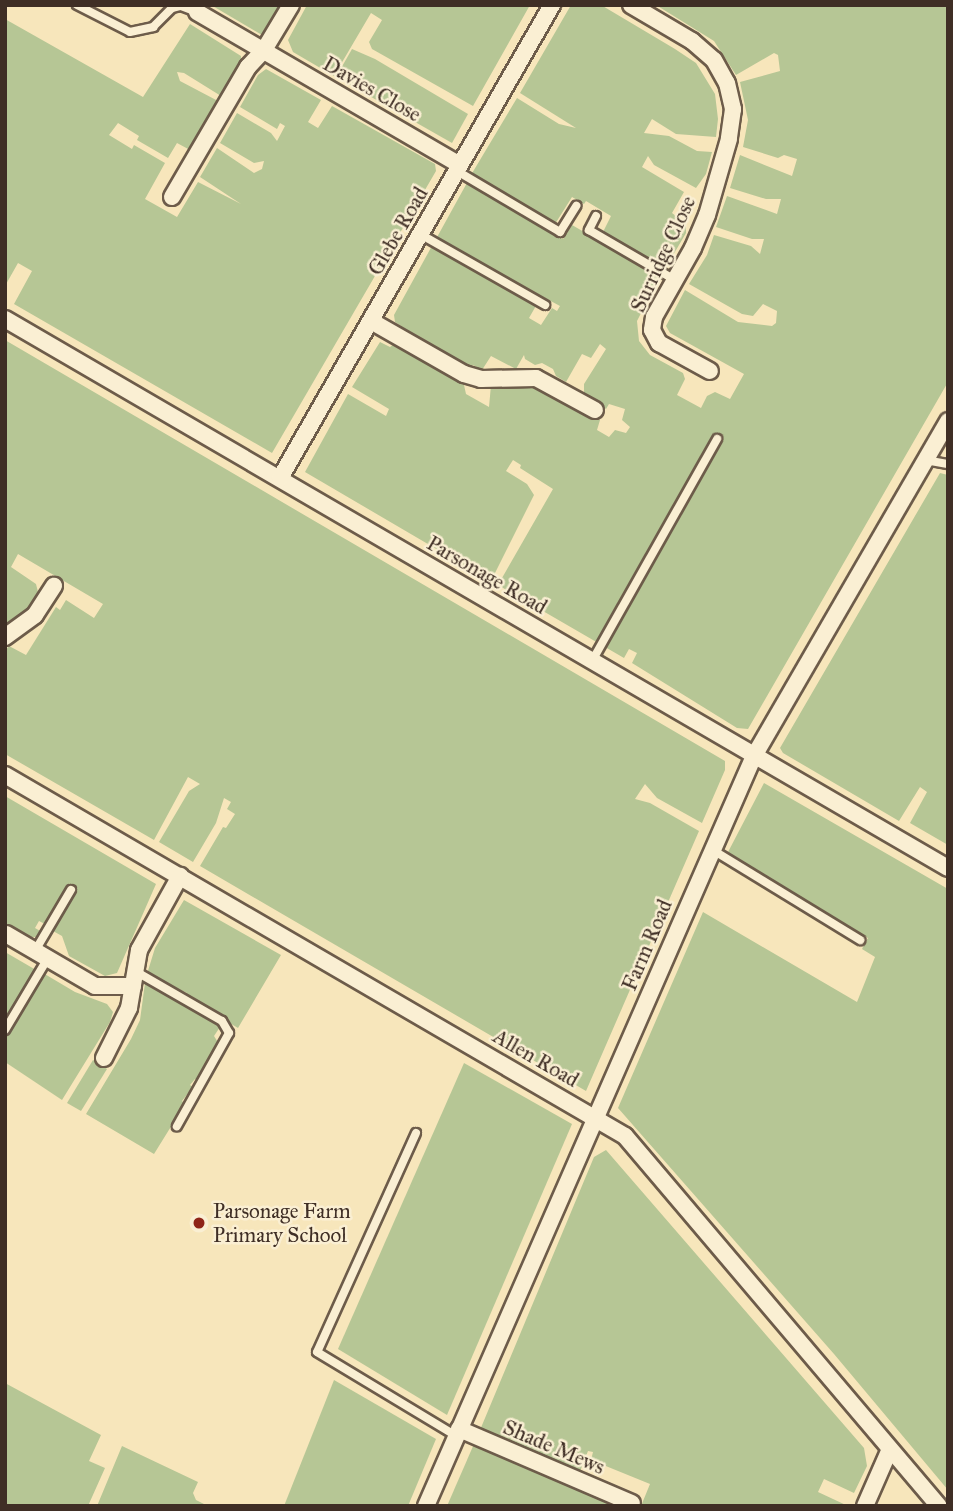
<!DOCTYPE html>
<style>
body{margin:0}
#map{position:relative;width:953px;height:1511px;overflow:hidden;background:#f7e6bb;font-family:"IM FELL Great Primer",serif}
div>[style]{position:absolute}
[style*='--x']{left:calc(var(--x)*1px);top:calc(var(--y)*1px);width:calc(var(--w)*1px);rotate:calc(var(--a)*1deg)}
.green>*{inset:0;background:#b6c695}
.roads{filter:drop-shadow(2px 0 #6d5c4a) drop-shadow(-2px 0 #6d5c4a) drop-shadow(0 2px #6d5c4a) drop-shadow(0 -2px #6d5c4a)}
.service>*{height:8px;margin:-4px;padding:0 4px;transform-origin:4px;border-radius:4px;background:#faefd3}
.minor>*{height:16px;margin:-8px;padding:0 8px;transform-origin:8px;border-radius:8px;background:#faefd3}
.dots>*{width:19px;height:19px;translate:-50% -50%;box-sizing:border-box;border:4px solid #faefd3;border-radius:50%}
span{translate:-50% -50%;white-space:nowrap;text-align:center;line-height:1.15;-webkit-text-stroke:5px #faefd3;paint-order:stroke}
.street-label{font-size:21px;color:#3f2e25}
.poi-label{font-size:21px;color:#3f2e25}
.left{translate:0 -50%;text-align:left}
.frame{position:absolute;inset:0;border:7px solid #3f2e25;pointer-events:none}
</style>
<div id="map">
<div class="green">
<i style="clip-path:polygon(211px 5px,280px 5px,262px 35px)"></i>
<i style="clip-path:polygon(307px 5px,530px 5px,473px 106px,372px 49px,369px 42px,382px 20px,371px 13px,334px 76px,293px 52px,288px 40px)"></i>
<i style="clip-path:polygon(571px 5px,601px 5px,675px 49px,696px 63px,715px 94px,718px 119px,716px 137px,676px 134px,652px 119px,644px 133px,669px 136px,697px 151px,712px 152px,706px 174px,696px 188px,654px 165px,648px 156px,642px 167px,684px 192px,672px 213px,686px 224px,686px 233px,665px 269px,603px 232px,611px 216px,586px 201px,584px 204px,572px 197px,555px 224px,471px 175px,517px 98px,559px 124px,576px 128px,520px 93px)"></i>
<i style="clip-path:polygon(656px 5px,948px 5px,948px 382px,748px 729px,737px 728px,632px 663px,637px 653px,629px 649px,624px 658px,498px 585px,553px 489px,520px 468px,521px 465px,513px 460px,506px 471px,527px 484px,534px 495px,491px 581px,305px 472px,348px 394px,386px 416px,389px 409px,352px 387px,380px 342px,390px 347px,394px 344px,464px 385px,466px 394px,489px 407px,491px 385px,541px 386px,600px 420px,597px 430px,609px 437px,615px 430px,626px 433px,630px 427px,622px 420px,625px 409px,609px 404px,606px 409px,584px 393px,584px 384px,606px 349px,600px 344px,591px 358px,582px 354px,566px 382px,556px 376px,553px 369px,542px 363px,535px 365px,525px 359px,524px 355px,516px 369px,491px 356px,482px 370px,473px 365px,470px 368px,400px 330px,401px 326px,395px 322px,394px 315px,433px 244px,537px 304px,529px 318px,541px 325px,552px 308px,557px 311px,560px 306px,436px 239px,468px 181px,563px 239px,572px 225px,660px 276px,637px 321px,639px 341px,650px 355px,683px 373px,685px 379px,677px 395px,701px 408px,707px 396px,715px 392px,730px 399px,744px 374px,670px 333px,666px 326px,685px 290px,738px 322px,772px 326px,776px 323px,777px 311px,763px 304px,753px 316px,742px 314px,689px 284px,707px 255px,714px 235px,751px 246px,760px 254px,764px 239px,752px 239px,716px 227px,727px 196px,777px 214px,781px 199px,766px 199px,730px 188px,740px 155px,792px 176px,797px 159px,784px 155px,778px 158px,743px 147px,748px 120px,740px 82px,780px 71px,778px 55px,774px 53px,736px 75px,714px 41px)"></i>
<i style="clip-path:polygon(5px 19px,143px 97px,190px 24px,241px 56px,241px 61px,221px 96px,184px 73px,177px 72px,180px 81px,218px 101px,190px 150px,177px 143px,168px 158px,137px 140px,139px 136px,118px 123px,109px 135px,132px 149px,134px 145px,165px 163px,145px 199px,177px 217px,198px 182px,241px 204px,200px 177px,217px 148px,254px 173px,262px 169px,264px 161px,254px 163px,220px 143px,237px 113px,271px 133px,277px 141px,285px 126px,280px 123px,277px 129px,240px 107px,258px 75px,266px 69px,321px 100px,308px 122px,318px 128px,332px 106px,435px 164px,436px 171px,272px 453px,14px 304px,32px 271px,18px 263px,5px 286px)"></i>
<i style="clip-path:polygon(352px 49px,375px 59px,468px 114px,452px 143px,336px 77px)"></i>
<i style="clip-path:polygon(5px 340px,725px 761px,725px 770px,702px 823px,657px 798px,645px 784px,635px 799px,650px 803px,699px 831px,586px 1091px,200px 866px,223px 827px,226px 828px,235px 814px,227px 809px,231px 802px,224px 798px,216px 823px,193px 862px,159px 842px,189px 791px,200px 784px,188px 777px,154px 840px,5px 754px,5px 651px,9px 646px,26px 655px,56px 607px,60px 610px,66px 600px,94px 618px,103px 604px,18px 554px,11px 567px,36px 584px,39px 596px,26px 614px,5px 628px)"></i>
<i style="clip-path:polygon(940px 473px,948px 475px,948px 845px,910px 823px,927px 792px,920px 787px,899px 821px,783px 753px,780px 748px)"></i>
<i style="clip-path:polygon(764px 783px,948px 889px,948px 1490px,834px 1354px,618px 1108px,703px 912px,857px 1002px,875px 957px,862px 949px,868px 938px,727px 854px)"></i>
<i style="clip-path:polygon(5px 796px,156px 884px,117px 973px,105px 976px,69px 956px,62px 936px,53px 931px,76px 891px,68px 886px,45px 924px,39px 921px,35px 928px,42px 932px,38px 937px,29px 937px,5px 923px)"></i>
<i style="clip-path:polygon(184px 900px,281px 955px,238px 1028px,186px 997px,187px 993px,147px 974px,155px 948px)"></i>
<i style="clip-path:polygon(5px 952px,36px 970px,5px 1022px)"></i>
<i style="clip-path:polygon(43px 973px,75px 992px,107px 1004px,113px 1012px,110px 1022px,62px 1100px,5px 1062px,5px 1040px)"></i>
<i style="clip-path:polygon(145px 983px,220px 1027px,214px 1036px,219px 1044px,197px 1080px,195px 1079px,190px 1085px,193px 1087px,182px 1101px,185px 1104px,154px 1154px,86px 1114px,131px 1039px,140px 1020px)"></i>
<i style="clip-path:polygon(93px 1060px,107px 1069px,81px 1111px,67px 1103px)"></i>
<i style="clip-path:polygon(464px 1063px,572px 1124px,447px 1415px,338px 1349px)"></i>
<i style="clip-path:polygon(606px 1150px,864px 1448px,867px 1466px,854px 1493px,824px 1479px,818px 1492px,848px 1506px,641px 1506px,650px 1484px,591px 1460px,593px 1452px,588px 1451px,579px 1474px,480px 1430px,594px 1157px)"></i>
<i style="clip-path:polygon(334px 1380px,436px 1439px,408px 1506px,284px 1506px)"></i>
<i style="clip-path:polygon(5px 1383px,101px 1435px,89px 1461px,105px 1468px,88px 1506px,5px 1506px)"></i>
<i style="clip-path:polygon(474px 1444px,615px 1506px,447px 1506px)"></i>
<i style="clip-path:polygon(122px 1446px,198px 1482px,193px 1493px,196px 1500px,208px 1506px,97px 1506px)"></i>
</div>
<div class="roads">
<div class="service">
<i style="--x:77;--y:5;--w:59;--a:27"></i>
<i style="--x:130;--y:32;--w:24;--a:-12"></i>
<i style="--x:153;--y:27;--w:27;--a:-45"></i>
<i style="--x:172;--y:8;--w:9;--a:-13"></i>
<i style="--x:181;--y:6;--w:17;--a:21"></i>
<i style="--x:457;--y:171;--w:120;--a:30.6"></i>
<i style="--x:560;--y:232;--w:31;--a:-58"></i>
<i style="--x:596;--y:216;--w:16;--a:117"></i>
<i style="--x:589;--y:230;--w:99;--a:30.2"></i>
<i style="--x:420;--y:234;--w:144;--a:29.6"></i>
<i style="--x:925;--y:460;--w:23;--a:10"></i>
<i style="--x:592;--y:661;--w:255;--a:-60.6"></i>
<i style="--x:711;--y:849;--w:175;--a:31.4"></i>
<i style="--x:35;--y:951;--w:71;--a:-59.5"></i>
<i style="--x:135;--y:971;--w:100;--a:29.9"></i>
<i style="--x:222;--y:1021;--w:14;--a:60"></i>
<i style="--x:229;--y:1033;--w:107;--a:119.2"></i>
<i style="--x:5;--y:1030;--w:84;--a:-59.2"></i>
<i style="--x:416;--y:1133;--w:240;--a:114.3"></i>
<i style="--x:317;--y:1352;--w:162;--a:31.1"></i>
</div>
<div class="minor">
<i style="--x:631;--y:5;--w:71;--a:30.5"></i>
<i style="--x:692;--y:41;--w:29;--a:41"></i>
<i style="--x:714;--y:60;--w:26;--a:61"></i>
<i style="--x:727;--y:83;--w:27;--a:77"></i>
<i style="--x:733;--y:109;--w:30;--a:98"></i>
<i style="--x:729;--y:139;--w:79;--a:106.1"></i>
<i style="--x:707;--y:215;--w:36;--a:113"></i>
<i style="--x:693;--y:248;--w:79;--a:119.5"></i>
<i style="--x:654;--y:317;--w:13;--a:99"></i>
<i style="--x:652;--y:330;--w:15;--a:62"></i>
<i style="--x:659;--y:343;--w:58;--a:28.8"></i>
<i style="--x:197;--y:12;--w:304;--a:30.2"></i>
<i style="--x:172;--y:197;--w:151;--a:-59.7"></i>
<i style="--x:248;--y:67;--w:23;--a:-47"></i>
<i style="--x:264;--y:50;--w:52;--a:-59"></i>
<i style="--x:5;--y:319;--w:1091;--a:30.21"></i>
<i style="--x:371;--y:321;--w:107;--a:29.7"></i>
<i style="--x:464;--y:374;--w:18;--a:16"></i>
<i style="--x:481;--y:379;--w:55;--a:-1"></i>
<i style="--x:536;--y:378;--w:67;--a:28.5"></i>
<i style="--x:280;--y:478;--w:546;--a:-60.1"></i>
<i style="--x:5;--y:637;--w:37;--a:-36"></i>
<i style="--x:35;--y:615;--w:35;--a:-57"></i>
<i style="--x:5;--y:775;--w:717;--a:30.21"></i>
<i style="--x:625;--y:1136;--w:485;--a:49.7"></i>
<i style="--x:6;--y:934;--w:103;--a:30.3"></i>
<i style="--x:95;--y:986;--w:38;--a:0"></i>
<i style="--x:104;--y:1058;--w:56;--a:-63.4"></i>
<i style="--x:129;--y:1008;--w:59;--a:-80.2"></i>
<i style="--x:139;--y:950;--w:85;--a:-61"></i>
<i style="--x:459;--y:1429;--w:188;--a:23.2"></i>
<i style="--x:426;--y:1506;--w:819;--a:-66.38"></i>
<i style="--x:754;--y:756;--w:387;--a:-59.9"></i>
<i style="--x:865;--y:1506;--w:62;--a:-66.3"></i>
</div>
</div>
<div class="dots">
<i style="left:199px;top:1223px;background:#8f2418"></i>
</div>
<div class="street-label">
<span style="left:372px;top:89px;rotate:30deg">Davies Close</span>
<span style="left:398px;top:231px;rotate:-60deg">Glebe Road</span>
<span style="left:663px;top:254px;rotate:-65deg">Surridge Close</span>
<span style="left:487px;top:575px;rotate:30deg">Parsonage Road</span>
<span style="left:647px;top:945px;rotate:-67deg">Farm Road</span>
<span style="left:536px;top:1058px;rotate:30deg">Allen Road</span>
<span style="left:554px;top:1447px;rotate:23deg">Shade Mews</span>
</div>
<div class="poi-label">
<span class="left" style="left:213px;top:1223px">Parsonage Farm<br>Primary School</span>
</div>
<div class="frame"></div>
</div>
